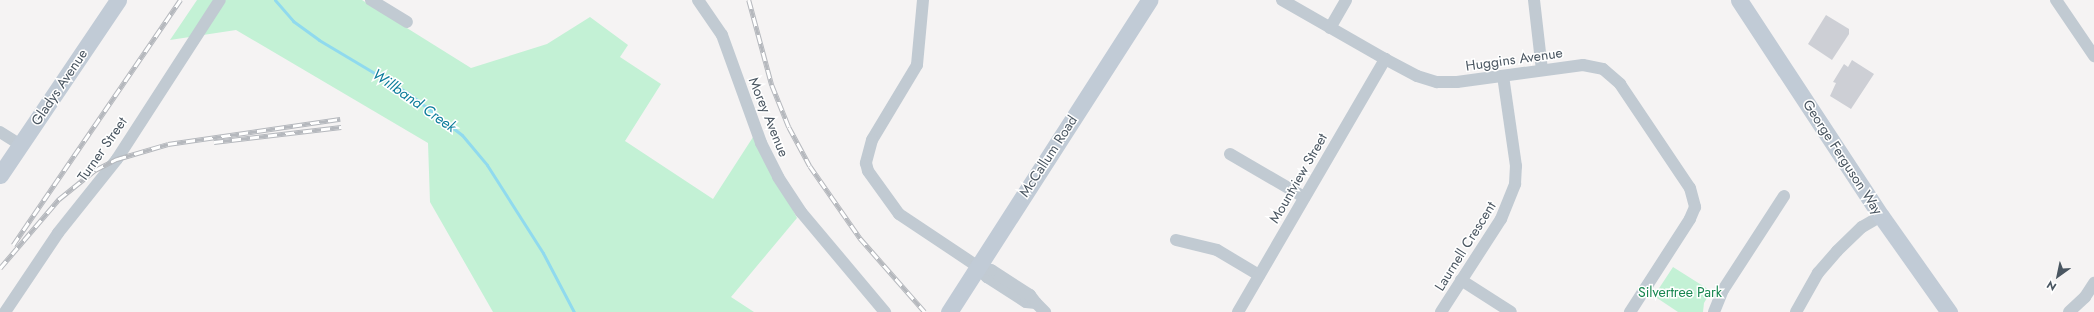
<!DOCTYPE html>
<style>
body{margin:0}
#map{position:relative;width:2094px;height:312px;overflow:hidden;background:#f5f3f3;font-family:Jost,sans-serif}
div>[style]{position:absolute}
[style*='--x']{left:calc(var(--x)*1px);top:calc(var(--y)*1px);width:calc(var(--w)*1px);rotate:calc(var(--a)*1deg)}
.green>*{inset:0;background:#c3f1d5}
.stream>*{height:3px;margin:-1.5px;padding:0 1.5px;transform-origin:1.5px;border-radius:1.5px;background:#90daee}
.building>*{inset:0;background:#cdcfd5}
.street>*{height:12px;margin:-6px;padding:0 6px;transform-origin:6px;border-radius:6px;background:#c1cad2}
.secondary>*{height:17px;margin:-8.5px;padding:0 8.5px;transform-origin:8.5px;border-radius:8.5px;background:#c1cbd6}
.rail>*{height:4.5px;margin-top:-2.25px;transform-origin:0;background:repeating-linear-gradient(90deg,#fff 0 9px,#b5b8bd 0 18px);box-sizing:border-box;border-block:1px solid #b5b8bd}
span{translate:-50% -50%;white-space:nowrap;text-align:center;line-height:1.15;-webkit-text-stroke:3px #fff;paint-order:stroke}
.street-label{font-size:14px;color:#4a5661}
.park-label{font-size:14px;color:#17864f}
.water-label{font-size:15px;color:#0c7c9b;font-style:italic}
.north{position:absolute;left:2038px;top:256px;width:40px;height:40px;-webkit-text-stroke:3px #fff;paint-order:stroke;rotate:213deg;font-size:11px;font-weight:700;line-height:16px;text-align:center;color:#4a5661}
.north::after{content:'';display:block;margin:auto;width:14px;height:18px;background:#4a5661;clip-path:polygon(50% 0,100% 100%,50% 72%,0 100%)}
</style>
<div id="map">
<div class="green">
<i style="clip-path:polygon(197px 0,362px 0,471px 68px,547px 44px,590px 17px,628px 45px,620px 57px,661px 84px,625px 141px,713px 199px,755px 134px,797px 218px,731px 297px,754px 312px,493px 312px,430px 202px,428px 143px,236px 30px,170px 40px)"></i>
<i style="clip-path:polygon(1673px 267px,1711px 291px,1704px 303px,1703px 312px,1678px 312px,1654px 296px)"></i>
</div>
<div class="stream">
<i style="--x:275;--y:0;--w:28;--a:49"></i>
<i style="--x:293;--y:21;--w:32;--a:36"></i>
<i style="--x:319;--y:40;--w:104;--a:30.8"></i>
<i style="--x:408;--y:93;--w:68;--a:37.9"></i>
<i style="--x:462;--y:135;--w:39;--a:50"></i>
<i style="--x:487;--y:165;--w:104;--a:57.5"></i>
<i style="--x:543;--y:253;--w:67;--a:62.3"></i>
</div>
<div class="building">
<i style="clip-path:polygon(1826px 15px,1849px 29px,1849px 34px,1832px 60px,1808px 44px)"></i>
<i style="clip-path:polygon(1852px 60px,1874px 74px,1851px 109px,1830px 96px,1836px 83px,1833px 82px,1844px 64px,1848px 67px)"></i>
</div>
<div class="street">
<i style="--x:371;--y:0;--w:42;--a:31.4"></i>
<i style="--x:698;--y:0;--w:42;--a:55.6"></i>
<i style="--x:722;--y:35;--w:115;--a:70.1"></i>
<i style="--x:761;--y:143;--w:38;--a:63"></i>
<i style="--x:778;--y:177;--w:42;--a:56.7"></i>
<i style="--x:801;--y:212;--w:131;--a:50"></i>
<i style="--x:923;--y:0;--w:65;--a:95.3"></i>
<i style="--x:917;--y:65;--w:87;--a:121"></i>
<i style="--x:872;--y:140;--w:24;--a:105"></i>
<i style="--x:866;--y:163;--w:8;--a:76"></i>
<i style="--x:868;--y:171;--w:53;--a:54.2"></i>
<i style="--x:899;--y:214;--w:94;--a:33.7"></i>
<i style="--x:977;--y:266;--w:15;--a:48"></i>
<i style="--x:987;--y:277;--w:46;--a:32.7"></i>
<i style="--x:1026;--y:302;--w:10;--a:6"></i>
<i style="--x:1036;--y:303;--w:10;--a:-127"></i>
<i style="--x:1030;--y:295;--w:46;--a:-147.3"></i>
<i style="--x:991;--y:270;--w:15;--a:-164"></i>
<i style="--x:1282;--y:0;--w:119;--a:29.8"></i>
<i style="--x:1385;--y:59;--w:36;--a:28"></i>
<i style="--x:1417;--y:76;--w:21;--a:17"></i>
<i style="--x:1437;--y:82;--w:20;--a:0"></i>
<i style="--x:1457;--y:82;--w:127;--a:-7.7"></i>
<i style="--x:1583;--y:65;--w:20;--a:11"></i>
<i style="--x:1603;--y:69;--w:23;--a:41"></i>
<i style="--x:1620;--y:84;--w:125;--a:56.1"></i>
<i style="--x:1690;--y:188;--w:20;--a:75"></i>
<i style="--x:1695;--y:207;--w:13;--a:113"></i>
<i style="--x:1690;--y:219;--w:111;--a:122.8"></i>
<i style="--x:1534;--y:0;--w:70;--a:83.5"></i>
<i style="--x:2056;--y:0;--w:68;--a:55.8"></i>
<i style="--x:1330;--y:28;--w:32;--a:-60"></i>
<i style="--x:0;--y:132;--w:25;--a:32"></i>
<i style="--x:1230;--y:154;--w:86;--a:30.2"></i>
<i style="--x:1176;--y:240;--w:42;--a:13.7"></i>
<i style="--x:1217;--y:250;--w:49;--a:30.8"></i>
<i style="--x:1461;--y:280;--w:59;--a:32.6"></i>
<i style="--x:1036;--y:303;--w:13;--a:45"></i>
<i style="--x:5;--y:312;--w:95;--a:-56.1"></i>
<i style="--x:58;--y:233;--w:95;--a:-51.4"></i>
<i style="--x:117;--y:159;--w:189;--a:-57.1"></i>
<i style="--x:1238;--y:312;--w:293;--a:-59.8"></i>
<i style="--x:1441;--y:312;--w:111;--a:-57.2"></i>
<i style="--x:1501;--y:219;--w:38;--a:-68"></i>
<i style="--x:1515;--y:184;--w:18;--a:-87"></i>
<i style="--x:1516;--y:166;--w:91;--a:-98.2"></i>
<i style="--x:1714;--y:312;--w:24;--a:-68"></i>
<i style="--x:1723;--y:290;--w:112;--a:-57"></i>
<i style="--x:1796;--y:312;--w:45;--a:-60.6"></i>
<i style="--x:1818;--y:273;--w:29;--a:-49"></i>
<i style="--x:1837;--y:251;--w:35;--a:-44"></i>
<i style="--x:1862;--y:227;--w:22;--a:-30"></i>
<i style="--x:2069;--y:312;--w:22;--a:-43"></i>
<i style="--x:2085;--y:297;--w:17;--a:-57"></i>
</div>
<div class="secondary">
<i style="--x:1739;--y:0;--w:258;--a:56.7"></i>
<i style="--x:1881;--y:216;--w:118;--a:54.7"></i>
<i style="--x:0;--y:175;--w:211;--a:-56"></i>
<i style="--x:949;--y:312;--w:371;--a:-57.3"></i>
</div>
<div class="rail">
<i style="--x:749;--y:0;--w:88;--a:74.9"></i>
<i style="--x:772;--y:85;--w:45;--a:68"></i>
<i style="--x:789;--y:127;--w:44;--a:61.7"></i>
<i style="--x:810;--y:166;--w:88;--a:55.2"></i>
<i style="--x:860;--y:238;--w:98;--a:48.7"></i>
<i style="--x:214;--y:142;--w:128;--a:-6.7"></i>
<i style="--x:13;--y:245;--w:297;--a:-55.7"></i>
<i style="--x:0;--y:268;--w:91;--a:-49.5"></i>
<i style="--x:59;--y:199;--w:46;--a:-38.9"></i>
<i style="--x:95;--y:170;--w:25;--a:-27"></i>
<i style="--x:117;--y:159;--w:53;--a:-16.4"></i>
<i style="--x:168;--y:144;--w:174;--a:-8.3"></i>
</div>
<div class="street-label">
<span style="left:1514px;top:59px;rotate:-8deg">Huggins Avenue</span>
<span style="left:59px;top:87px;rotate:-56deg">Gladys Avenue</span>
<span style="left:769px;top:117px;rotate:68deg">Morey Avenue</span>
<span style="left:102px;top:149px;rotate:-55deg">Turner Street</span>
<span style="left:1048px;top:156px;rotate:-57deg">McCallum Road</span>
<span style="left:1843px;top:157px;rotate:57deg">George Ferguson Way</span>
<span style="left:1298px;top:178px;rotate:-60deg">Mountview Street</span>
<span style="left:1465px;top:246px;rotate:-58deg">Laurnell Crescent</span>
</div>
<div class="park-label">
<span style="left:1680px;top:292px">Silvertree Park</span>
</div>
<div class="water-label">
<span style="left:414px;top:101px;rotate:35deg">Willband Creek</span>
</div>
<div class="north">N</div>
</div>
